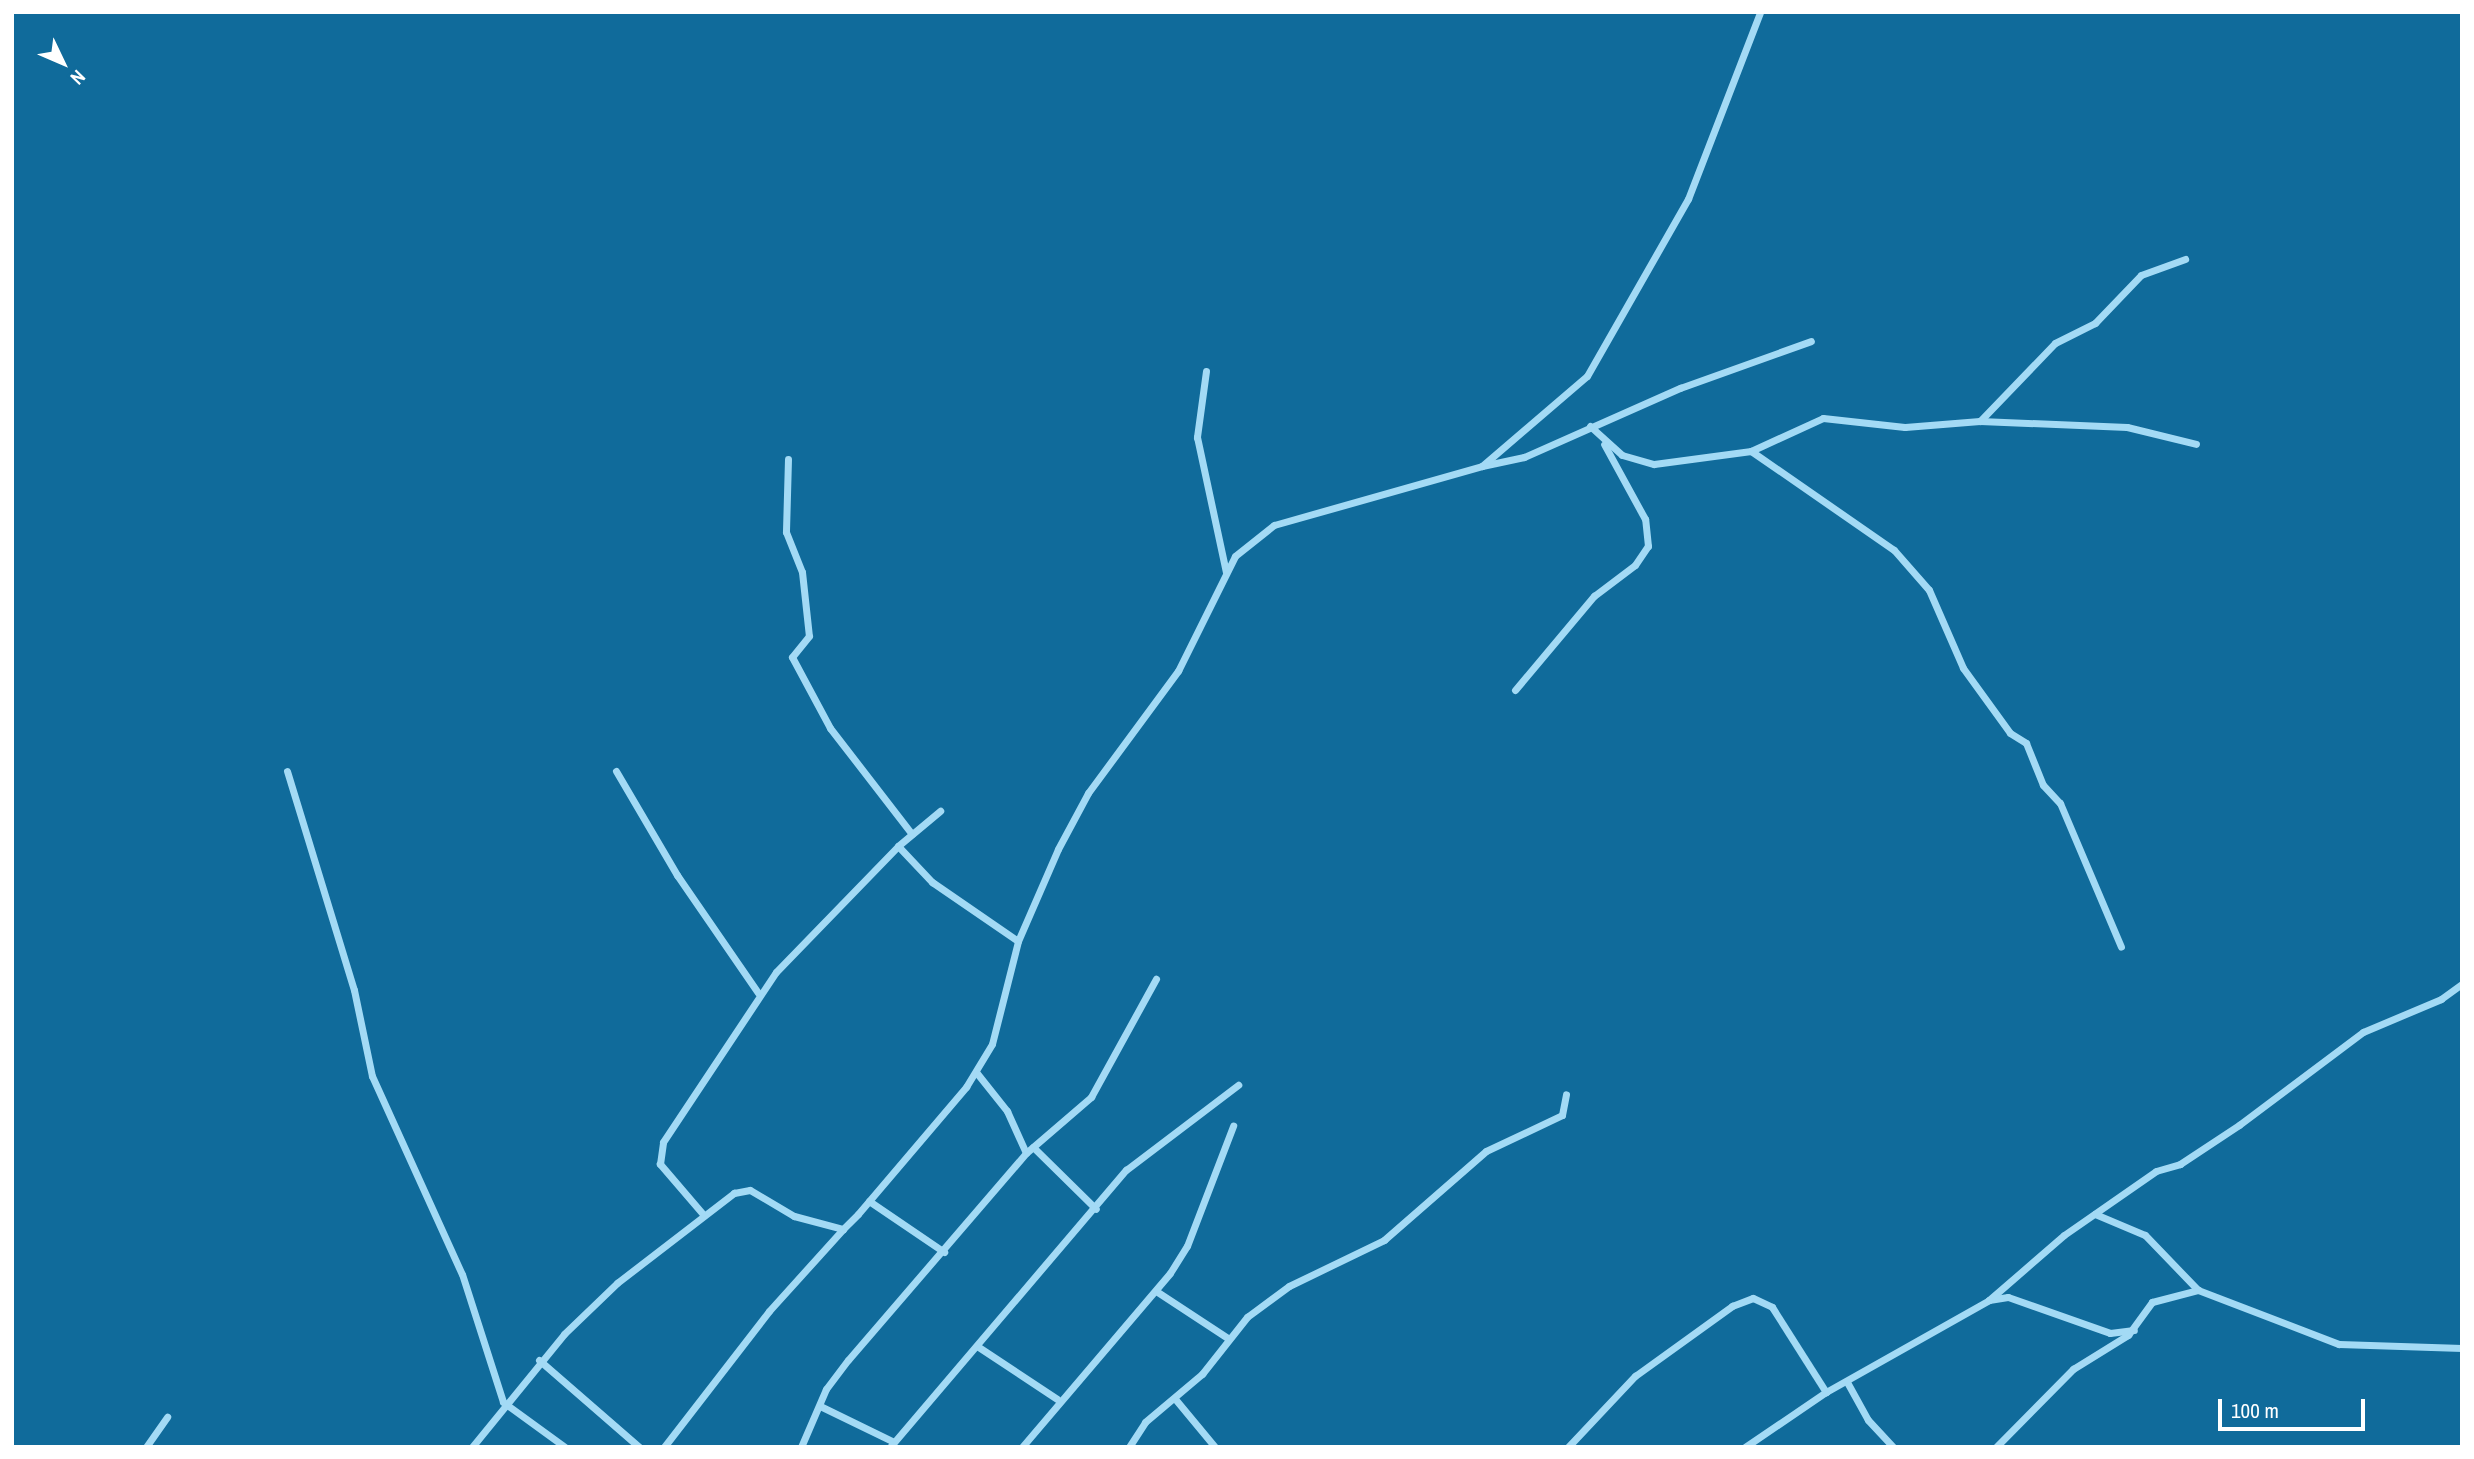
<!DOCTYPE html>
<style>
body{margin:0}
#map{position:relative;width:2474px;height:1459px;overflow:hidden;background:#106b9b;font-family:"Archivo Narrow",sans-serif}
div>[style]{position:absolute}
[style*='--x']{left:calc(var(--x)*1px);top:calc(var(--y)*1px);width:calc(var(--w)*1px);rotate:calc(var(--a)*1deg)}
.street>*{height:7px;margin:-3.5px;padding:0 3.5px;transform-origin:3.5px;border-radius:3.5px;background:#a3daf5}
span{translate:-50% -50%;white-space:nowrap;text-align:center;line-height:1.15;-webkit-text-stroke:6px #106b9b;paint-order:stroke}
.frame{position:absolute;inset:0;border:14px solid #fff;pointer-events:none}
.north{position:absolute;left:28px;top:28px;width:70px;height:70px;-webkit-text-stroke:5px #106b9b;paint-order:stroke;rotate:134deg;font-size:19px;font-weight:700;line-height:28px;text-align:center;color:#fff}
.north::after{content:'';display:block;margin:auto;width:24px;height:32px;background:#fff;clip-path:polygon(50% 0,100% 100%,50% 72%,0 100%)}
.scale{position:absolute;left:2218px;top:1399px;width:147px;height:32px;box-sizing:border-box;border:4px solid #fff;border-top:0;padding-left:9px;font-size:21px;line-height:24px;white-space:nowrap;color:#fff;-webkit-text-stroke:5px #106b9b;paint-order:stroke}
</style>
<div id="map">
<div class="street">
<i style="--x:1206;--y:371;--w:67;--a:97.8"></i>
<i style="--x:1197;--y:437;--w:138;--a:77.9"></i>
<i style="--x:1980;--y:421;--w:108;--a:-46.1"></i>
<i style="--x:2055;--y:343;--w:45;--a:-26.6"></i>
<i style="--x:2095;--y:323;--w:66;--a:-46.2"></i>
<i style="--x:2141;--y:275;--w:47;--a:-20"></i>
<i style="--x:1590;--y:426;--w:43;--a:42.2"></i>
<i style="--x:1622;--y:455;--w:33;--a:16"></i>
<i style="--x:1654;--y:464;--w:98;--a:-7.6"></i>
<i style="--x:1751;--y:451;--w:79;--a:-24.6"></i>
<i style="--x:1823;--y:418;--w:82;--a:6.3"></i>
<i style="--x:1905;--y:427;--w:75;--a:-4.6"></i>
<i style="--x:1980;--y:421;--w:147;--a:2.3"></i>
<i style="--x:2127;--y:427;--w:71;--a:13.8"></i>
<i style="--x:1751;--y:451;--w:174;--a:34.7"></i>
<i style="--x:1894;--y:550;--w:53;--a:48.8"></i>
<i style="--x:1929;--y:590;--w:85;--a:66.4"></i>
<i style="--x:1963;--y:668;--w:80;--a:54.1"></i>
<i style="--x:2010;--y:733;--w:19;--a:32"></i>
<i style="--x:2026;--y:743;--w:45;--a:68"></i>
<i style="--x:2043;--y:785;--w:25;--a:47"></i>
<i style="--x:2060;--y:803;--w:156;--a:67"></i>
<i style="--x:788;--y:459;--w:73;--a:91.6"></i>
<i style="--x:786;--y:532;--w:43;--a:68.2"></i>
<i style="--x:802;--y:572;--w:64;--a:83.8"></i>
<i style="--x:809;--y:636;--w:27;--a:129"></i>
<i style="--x:792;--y:657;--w:81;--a:61.8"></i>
<i style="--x:830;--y:728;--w:134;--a:52.3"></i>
<i style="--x:1482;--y:466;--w:43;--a:-12.1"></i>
<i style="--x:1524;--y:457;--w:171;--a:-23.9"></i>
<i style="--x:1680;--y:388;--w:139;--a:-19.7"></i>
<i style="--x:1515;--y:690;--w:123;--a:-50"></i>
<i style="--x:1594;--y:596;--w:51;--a:-37.1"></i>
<i style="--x:1635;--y:565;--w:23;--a:-56"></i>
<i style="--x:1648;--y:546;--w:27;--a:-96"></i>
<i style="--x:1645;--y:519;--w:85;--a:-118.7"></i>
<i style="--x:287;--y:771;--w:229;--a:73"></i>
<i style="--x:354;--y:990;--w:88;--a:78.2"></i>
<i style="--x:372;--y:1076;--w:217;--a:65.6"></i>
<i style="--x:462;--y:1274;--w:134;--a:72.2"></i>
<i style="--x:503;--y:1402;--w:77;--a:36"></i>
<i style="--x:616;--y:771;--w:121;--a:59.6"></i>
<i style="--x:677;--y:875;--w:143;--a:55.5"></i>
<i style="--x:898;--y:846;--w:50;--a:46.6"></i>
<i style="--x:932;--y:882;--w:104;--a:34.5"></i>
<i style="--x:976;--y:1072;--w:50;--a:51.5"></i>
<i style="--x:1007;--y:1111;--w:46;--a:65.7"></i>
<i style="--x:1033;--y:1147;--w:88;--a:44.5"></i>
<i style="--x:869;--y:1201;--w:91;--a:34.2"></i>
<i style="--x:702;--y:1213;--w:65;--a:-130.6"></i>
<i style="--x:660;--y:1164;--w:22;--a:-82"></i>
<i style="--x:663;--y:1142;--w:204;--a:-56.4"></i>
<i style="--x:776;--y:972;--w:175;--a:-45.9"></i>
<i style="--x:898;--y:846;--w:55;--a:-39.8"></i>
<i style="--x:2095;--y:1214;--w:54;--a:22.8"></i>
<i style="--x:2145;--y:1235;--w:76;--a:46.1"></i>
<i style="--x:1156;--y:1291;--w:87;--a:33.3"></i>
<i style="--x:1989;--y:1300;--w:19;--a:-9"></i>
<i style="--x:2008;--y:1297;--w:108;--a:19.4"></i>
<i style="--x:2110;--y:1333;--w:24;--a:-7"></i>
<i style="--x:977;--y:1346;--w:96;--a:33.5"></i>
<i style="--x:539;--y:1360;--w:133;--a:41"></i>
<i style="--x:1847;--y:1382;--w:43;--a:61.1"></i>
<i style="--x:1868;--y:1420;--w:37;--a:47"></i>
<i style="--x:1176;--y:1400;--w:61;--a:50.3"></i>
<i style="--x:820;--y:1406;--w:82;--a:25.9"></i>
<i style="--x:146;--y:1447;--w:37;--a:-55"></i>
<i style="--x:472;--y:1447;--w:146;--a:-50.8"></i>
<i style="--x:564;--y:1334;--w:74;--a:-43.9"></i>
<i style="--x:617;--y:1283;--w:148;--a:-37.6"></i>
<i style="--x:734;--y:1193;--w:16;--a:-11"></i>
<i style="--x:750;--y:1190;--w:51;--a:30.6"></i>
<i style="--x:794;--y:1216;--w:51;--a:14.9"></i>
<i style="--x:843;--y:1229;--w:21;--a:-45"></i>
<i style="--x:858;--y:1214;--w:167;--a:-49.6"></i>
<i style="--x:966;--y:1087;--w:50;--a:-58.8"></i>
<i style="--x:992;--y:1044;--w:106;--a:-75.8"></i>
<i style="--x:1018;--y:941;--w:100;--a:-66.5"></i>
<i style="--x:1058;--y:849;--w:64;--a:-61.8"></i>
<i style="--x:1088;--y:793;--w:152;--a:-53.6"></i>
<i style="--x:1178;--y:671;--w:128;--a:-63.6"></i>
<i style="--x:1235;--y:556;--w:50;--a:-38.5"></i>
<i style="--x:1274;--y:525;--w:216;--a:-15.8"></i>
<i style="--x:1482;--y:466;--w:138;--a:-40.6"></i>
<i style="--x:1587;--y:376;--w:204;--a:-60.3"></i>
<i style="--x:1688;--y:199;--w:200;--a:-68.9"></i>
<i style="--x:664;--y:1447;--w:172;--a:-52.3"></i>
<i style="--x:769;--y:1311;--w:110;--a:-47.9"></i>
<i style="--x:801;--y:1447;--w:63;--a:-66.7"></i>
<i style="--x:826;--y:1389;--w:36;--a:-53"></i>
<i style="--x:848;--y:1360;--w:273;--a:-49.3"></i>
<i style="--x:1026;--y:1153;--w:86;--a:-40.7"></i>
<i style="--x:1091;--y:1097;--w:135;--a:-61.2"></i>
<i style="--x:890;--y:1447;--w:364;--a:-49.6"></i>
<i style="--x:1126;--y:1170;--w:141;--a:-37.2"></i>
<i style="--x:1022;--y:1447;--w:228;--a:-49.6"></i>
<i style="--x:1170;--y:1273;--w:32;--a:-58"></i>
<i style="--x:1187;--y:1246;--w:129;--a:-69"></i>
<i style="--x:1129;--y:1447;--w:30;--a:-57"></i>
<i style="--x:1145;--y:1422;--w:75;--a:-40.1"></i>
<i style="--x:1202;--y:1374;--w:73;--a:-51.7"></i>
<i style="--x:1247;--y:1317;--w:52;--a:-36.4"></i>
<i style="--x:1289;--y:1286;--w:106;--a:-25.8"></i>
<i style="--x:1384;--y:1240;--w:135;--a:-41.1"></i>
<i style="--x:1486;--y:1151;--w:84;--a:-25.3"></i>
<i style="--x:1562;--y:1115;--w:21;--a:-79"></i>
<i style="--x:1568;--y:1447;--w:98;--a:-46.7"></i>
<i style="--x:1635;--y:1376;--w:120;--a:-35.8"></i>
<i style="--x:1732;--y:1306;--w:22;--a:-21"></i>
<i style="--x:1753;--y:1298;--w:21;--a:25"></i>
<i style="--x:1772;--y:1307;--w:101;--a:57.6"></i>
<i style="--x:1745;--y:1447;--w:98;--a:-34.2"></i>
<i style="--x:1826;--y:1392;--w:187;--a:-29.4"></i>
<i style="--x:1989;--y:1300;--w:99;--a:-40.9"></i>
<i style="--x:2064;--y:1235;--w:112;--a:-34.8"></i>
<i style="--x:2156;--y:1171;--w:25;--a:-16"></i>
<i style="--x:2180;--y:1164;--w:71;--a:-33.5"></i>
<i style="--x:2239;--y:1125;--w:155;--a:-36.9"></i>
<i style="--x:2363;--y:1032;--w:85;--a:-22.9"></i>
<i style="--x:2441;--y:999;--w:26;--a:-36"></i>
<i style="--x:1996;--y:1447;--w:110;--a:-45.4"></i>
<i style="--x:2073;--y:1369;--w:65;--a:-31.7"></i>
<i style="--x:2128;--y:1335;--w:41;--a:-54"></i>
<i style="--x:2152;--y:1302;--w:48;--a:-14.6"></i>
<i style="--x:2198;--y:1290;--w:151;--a:21"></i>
<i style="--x:2339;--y:1344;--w:123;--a:1.9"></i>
</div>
<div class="frame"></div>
<div class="north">N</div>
<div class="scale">100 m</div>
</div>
